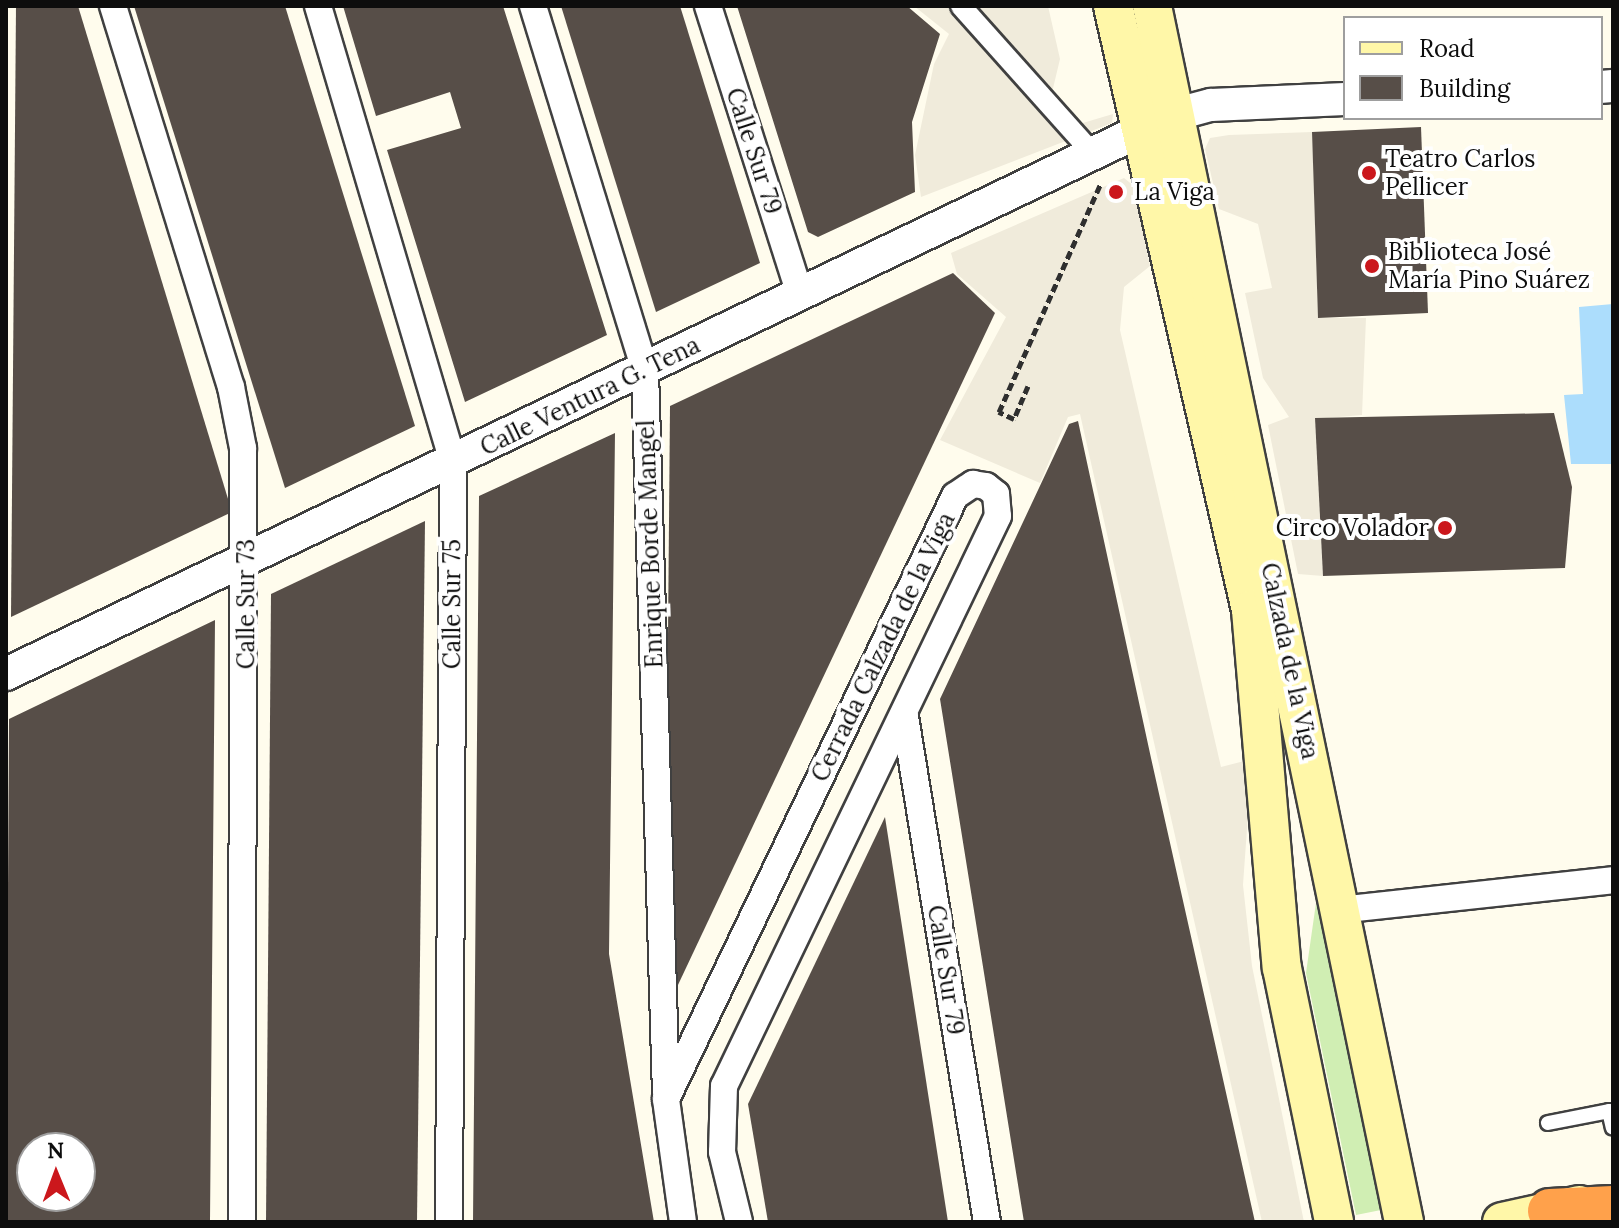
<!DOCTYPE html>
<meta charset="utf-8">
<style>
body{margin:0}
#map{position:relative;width:1619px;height:1228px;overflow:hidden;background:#fffced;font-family:Lora,serif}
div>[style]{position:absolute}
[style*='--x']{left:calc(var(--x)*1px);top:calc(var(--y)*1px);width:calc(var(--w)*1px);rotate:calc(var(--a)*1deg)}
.green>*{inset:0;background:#d0eeb3}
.plaza>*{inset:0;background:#f0ebdb}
.water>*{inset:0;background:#acddfc}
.building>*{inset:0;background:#574e48}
.path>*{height:5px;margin-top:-2.5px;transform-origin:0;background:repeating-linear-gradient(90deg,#2f2f2f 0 8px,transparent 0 12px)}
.roads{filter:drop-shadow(2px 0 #404040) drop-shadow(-2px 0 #404040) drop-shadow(0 2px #404040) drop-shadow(0 -2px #404040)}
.service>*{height:14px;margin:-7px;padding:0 7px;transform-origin:7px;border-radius:7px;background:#fff}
.pedestrian>*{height:20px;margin:-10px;padding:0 10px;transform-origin:10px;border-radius:10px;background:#fff}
.minor>*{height:26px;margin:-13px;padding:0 13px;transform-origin:13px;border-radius:13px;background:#fff}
.tertiary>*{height:32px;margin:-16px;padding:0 16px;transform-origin:16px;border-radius:16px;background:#fff}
.secondary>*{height:38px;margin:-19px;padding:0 19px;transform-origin:19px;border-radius:19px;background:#fff7a8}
.motorway>*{height:44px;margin:-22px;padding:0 22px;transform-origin:22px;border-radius:22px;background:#ffa14b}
.dots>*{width:22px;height:22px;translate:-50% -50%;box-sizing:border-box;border:4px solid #fff;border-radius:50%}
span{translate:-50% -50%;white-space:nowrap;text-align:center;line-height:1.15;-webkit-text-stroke:8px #fff;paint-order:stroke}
.street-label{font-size:24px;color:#0d0d0d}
.poi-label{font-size:24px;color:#0d0d0d}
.left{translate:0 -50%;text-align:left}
.right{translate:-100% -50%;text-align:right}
.frame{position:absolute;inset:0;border:8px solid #0d0d0d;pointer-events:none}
.legend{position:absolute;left:1343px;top:16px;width:260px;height:104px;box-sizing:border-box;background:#fff;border:2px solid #9e9e9e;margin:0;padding:10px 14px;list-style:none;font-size:24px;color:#0d0d0d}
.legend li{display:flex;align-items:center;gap:16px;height:40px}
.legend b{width:40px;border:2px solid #9e9e9e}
.north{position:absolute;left:16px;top:1132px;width:80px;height:80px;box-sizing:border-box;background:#fff;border:2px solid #9e9e9e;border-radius:50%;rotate:359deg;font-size:22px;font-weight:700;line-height:32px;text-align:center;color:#0d0d0d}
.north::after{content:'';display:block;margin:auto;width:28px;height:36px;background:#cb171c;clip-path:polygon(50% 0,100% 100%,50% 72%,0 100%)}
</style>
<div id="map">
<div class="green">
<i style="clip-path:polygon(1316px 903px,1386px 1209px,1356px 1215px,1306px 973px)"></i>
</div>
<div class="plaza">
<i style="clip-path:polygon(914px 6px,1048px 6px,1060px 59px,1050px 101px,1076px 125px,1113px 114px,1112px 123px,921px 197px,915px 155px,934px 64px,949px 34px)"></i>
<i style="clip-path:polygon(1312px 132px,1318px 318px,1366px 318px,1362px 415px,1315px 419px,1323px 576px,1298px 574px,1268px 425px,1289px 417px,1263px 378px,1245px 293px,1272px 288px,1258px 224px,1219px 209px,1205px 149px,1210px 138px,1229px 135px)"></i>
<i style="clip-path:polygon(1124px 178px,1134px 186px,1150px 266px,1124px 287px,1120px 330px,1221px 767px,1252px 759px,1243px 885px,1252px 966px,1304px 1222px,1262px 1222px,1080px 414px,1068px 417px,1040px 483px,940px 440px,1006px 317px,957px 274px,951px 253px)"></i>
</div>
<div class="water">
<i style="clip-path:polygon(1613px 304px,1613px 464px,1571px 464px,1564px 395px,1583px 394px,1579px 307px)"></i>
</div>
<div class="building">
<i style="clip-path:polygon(16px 6px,78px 6px,232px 512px,11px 617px)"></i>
<i style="clip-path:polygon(134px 6px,285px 6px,415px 426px,285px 488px)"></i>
<i style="clip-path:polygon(343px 6px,503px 6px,607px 335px,465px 402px,387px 150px,461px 128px,450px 92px,376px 116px)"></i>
<i style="clip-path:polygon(561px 6px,680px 6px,760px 263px,656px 312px)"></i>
<i style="clip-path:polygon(737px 6px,907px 6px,940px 34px,912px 122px,915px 192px,818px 237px,808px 232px)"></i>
<i style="clip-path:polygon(1421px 127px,1428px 313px,1318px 318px,1312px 132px)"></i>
<i style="clip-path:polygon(953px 273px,995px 313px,677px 987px,665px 983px,670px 406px)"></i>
<i style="clip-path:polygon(1554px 413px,1572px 487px,1565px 568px,1323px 576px,1315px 418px)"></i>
<i style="clip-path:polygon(1078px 421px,1151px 758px,1255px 1222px,1024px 1222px,940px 699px,1069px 424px)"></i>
<i style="clip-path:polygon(615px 433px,609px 954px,654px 1222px,473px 1222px,479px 496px)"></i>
<i style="clip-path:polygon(425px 521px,417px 1222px,266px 1222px,271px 594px)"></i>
<i style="clip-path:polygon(evenodd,215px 620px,210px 1222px,6px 1222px,9px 719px,215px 620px,32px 1148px,80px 1148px,80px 1196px,32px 1196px,32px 1148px)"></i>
<i style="clip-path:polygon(885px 817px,948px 1222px,768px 1222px,748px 1104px)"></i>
</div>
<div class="path">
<i style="--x:1028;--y:386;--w:36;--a:113"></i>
<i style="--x:1014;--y:419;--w:17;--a:-155"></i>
<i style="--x:999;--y:412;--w:251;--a:-66"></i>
</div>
<div class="roads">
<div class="service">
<i style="--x:1548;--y:1123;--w:62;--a:-11.1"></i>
<i style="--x:1609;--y:1111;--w:17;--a:77"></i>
</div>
<div class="pedestrian">
<i style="--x:961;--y:6;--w:200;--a:48.2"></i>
</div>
<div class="minor">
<i style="--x:113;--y:6;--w:399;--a:72.8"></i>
<i style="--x:231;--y:387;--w:62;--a:78.9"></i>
<i style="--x:243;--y:448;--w:774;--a:90.07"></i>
<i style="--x:318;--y:6;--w:476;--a:73.5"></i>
<i style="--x:453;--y:462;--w:760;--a:90.3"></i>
<i style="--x:533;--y:6;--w:381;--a:72.9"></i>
<i style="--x:645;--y:370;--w:723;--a:88.34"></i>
<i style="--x:708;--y:6;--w:303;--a:72.3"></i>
<i style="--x:905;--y:717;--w:512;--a:80.78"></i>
<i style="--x:1339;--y:910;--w:276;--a:-6.2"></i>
<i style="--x:683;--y:1222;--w:124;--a:-97.9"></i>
<i style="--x:666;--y:1099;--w:669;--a:-64.39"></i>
<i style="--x:955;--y:496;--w:22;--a:-34"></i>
<i style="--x:973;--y:484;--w:13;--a:9"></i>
<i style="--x:986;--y:486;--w:13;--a:39"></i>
<i style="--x:996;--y:494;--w:22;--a:85"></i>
<i style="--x:998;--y:516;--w:632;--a:115.67"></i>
<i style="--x:724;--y:1086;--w:66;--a:91.7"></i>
<i style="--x:722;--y:1152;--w:72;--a:76.3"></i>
</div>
<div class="tertiary">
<i style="--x:1601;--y:87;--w:12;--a:-5"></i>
<i style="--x:6;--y:674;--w:1294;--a:-25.59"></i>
<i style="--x:1173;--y:115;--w:39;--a:-15"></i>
<i style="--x:1211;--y:105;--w:134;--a:-2.6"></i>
</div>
<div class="secondary">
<i style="--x:1113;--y:6;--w:620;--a:77.13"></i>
<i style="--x:1251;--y:610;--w:359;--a:85.1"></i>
<i style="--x:1282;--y:968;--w:259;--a:78.4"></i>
<i style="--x:1152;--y:6;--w:1242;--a:78.29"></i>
<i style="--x:1502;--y:1222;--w:79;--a:-12.4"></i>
</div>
<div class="motorway">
<i style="--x:1550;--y:1211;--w:63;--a:-2.7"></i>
</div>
</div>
<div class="dots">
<i style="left:1369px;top:173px;background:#cb171c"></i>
<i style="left:1116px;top:192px;background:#cb171c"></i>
<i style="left:1372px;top:266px;background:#cb171c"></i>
<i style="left:1445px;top:528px;background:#cb171c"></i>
</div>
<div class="street-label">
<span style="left:754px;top:151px;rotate:72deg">Calle Sur 79</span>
<span style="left:590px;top:396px;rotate:-26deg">Calle Ventura G. Tena</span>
<span style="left:650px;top:544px;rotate:-92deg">Enrique Borde Mangel</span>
<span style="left:246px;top:604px;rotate:-90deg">Calle Sur 73</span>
<span style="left:452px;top:604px;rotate:-90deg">Calle Sur 75</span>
<span style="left:883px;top:647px;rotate:-64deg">Cerrada Calzada de la Viga</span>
<span style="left:1290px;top:661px;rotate:78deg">Calzada de la Viga</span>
<span style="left:946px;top:970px;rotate:81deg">Calle Sur 79</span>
</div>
<div class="poi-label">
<span class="left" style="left:1385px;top:173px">Teatro Carlos<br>Pellicer</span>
<span class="left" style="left:1134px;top:192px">La Viga</span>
<span class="left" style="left:1388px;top:266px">Biblioteca José<br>María Pino Suárez</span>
<span class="right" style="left:1429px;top:528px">Circo Volador</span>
</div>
<div class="frame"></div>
<ul class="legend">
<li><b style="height:10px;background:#fff7a8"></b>Road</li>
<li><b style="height:22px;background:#574e48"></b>Building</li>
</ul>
<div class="north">N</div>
</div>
